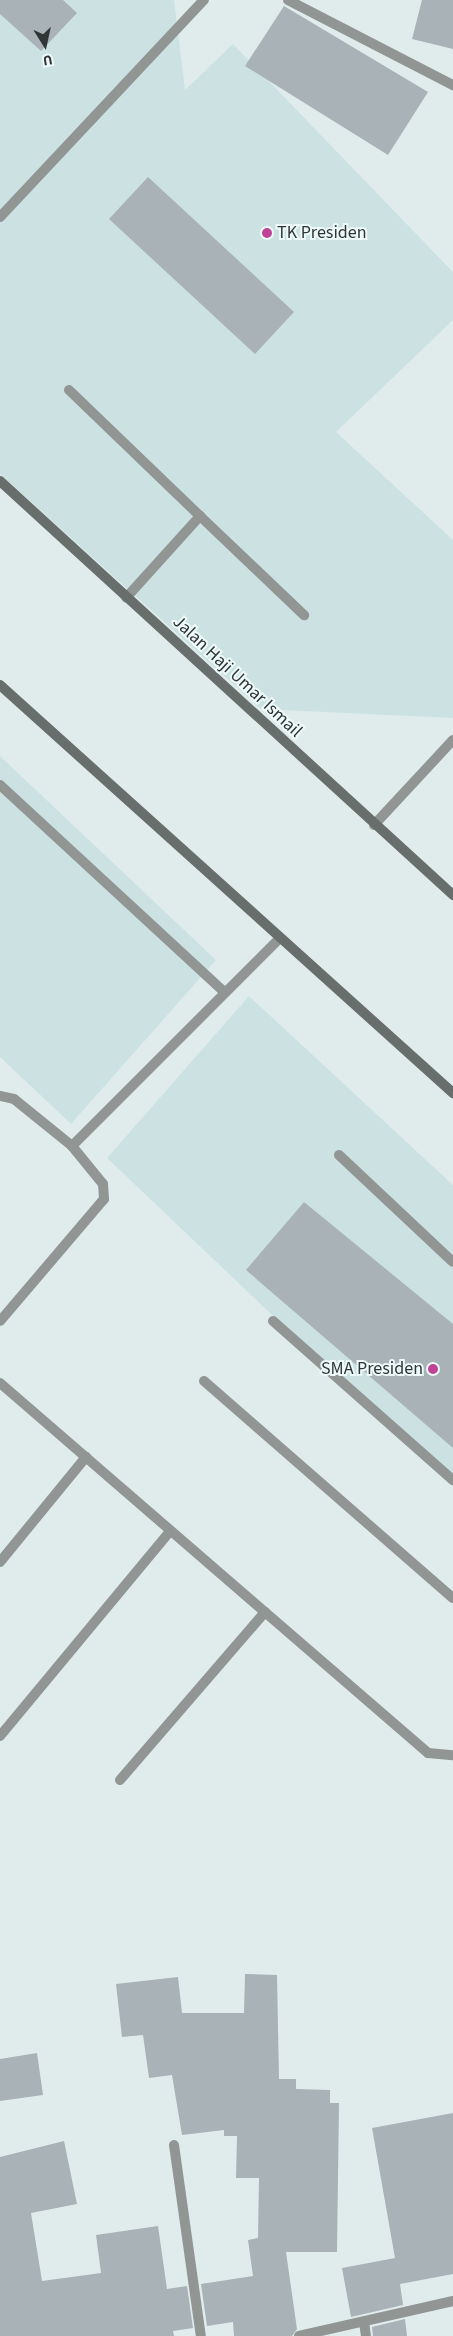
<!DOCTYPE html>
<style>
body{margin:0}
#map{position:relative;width:453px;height:2336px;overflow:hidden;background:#e0ecec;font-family:"Source Sans 3",sans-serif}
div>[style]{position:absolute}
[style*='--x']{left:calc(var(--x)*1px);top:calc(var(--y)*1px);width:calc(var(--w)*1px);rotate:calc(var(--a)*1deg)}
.built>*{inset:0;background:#cce2e2}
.building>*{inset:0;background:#a8b2b7}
.service>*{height:10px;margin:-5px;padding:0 5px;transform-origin:5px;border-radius:5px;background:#919694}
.minor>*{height:10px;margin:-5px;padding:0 5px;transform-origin:5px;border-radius:5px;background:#919694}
.secondary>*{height:10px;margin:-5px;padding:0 5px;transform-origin:5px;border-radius:5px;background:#686e6b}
.dots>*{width:14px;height:14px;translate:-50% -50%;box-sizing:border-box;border:2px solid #edfaf9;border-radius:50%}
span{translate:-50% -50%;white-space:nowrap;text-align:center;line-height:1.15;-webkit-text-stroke:4px #edfaf9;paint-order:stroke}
.poi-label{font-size:18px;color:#303535}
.left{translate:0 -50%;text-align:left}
.right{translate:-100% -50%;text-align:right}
.street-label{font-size:18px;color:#303535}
.north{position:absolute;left:20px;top:20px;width:50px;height:50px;-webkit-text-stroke:4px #edfaf9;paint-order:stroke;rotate:170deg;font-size:14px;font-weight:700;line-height:20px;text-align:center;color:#303535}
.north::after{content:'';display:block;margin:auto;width:18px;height:22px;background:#303535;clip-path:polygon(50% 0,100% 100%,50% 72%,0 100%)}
</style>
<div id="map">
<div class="built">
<i style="clip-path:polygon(0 0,174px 0,185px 90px,233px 44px,453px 272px,453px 320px,336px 432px,453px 540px,453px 718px,261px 709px,0 474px)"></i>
<i style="clip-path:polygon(0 756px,216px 960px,71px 1124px,0 1057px)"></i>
<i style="clip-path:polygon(249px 996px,453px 1185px,453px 1487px,107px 1158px)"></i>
</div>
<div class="building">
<i style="clip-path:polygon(0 0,63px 0,77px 13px,41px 51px,0 14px)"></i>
<i style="clip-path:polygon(422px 0,453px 0,453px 49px,412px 39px)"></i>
<i style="clip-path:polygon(284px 6px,428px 92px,388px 155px,245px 66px)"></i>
<i style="clip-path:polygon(148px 177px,294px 312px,255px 354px,109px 219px)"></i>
<i style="clip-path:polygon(304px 1202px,453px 1324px,453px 1448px,246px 1270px)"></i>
<i style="clip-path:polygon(245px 1974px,277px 1975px,279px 2079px,296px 2079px,296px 2089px,330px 2090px,330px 2103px,339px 2103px,337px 2252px,286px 2252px,297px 2329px,292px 2336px,234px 2336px,233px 2322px,207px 2326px,201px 2284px,253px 2276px,248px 2240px,258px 2238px,259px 2178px,236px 2178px,237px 2136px,224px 2136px,224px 2130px,182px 2135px,172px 2075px,149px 2078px,143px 2035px,122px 2037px,116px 1984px,178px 1977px,182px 2013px,244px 2013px)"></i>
<i style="clip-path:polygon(37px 2053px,43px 2095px,0 2101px,0 2059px)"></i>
<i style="clip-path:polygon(453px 2113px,453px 2274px,400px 2284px,403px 2305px,351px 2317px,342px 2268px,395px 2258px,372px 2128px)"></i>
<i style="clip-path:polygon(64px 2141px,77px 2204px,31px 2213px,42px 2281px,101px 2273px,96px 2235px,158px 2226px,167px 2289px,187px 2286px,193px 2328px,173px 2331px,174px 2336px,0 2336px,0 2157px)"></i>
<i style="clip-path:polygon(405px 2319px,407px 2336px,373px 2336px,372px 2327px)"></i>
</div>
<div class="service">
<i style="--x:0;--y:217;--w:298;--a:-46.8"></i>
<i style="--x:69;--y:390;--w:182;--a:43.9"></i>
<i style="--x:200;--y:516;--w:110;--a:132.1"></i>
<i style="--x:200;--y:516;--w:144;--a:43.6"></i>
<i style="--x:0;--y:785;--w:305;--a:42.7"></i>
<i style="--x:374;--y:825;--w:116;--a:-47.1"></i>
<i style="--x:72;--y:1146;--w:293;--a:-45"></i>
<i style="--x:339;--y:1155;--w:156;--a:43.2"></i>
</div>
<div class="minor">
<i style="--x:288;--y:0;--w:186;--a:27.3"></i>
<i style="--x:0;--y:1096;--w:14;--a:12"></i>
<i style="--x:14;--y:1099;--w:75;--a:39"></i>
<i style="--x:72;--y:1146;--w:49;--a:50.8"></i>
<i style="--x:103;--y:1184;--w:15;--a:86"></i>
<i style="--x:104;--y:1199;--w:160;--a:130.4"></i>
<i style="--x:273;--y:1321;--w:240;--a:41.5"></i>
<i style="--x:204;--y:1381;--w:330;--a:41.1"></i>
<i style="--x:0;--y:1383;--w:566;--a:40.84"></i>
<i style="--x:428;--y:1753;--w:25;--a:5"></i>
<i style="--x:0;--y:1562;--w:136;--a:-50.7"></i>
<i style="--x:0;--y:1736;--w:266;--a:-50.3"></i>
<i style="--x:120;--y:1780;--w:222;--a:-49.2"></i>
<i style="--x:174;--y:2145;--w:193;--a:82"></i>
<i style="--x:364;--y:2322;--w:14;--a:82"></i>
<i style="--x:299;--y:2336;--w:158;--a:-12.8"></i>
</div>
<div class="secondary">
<i style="--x:0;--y:481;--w:614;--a:42.42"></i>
<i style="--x:0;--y:685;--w:610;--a:42.01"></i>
</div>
<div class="dots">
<i style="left:267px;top:233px;background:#bf4496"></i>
<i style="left:433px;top:1369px;background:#bf4496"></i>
</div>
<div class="poi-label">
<span class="left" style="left:277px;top:233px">TK Presiden</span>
<span class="right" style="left:423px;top:1369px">SMA Presiden</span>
</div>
<div class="street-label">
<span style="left:237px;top:677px;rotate:43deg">Jalan Haji Umar Ismail</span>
</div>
<div class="north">U</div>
</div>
